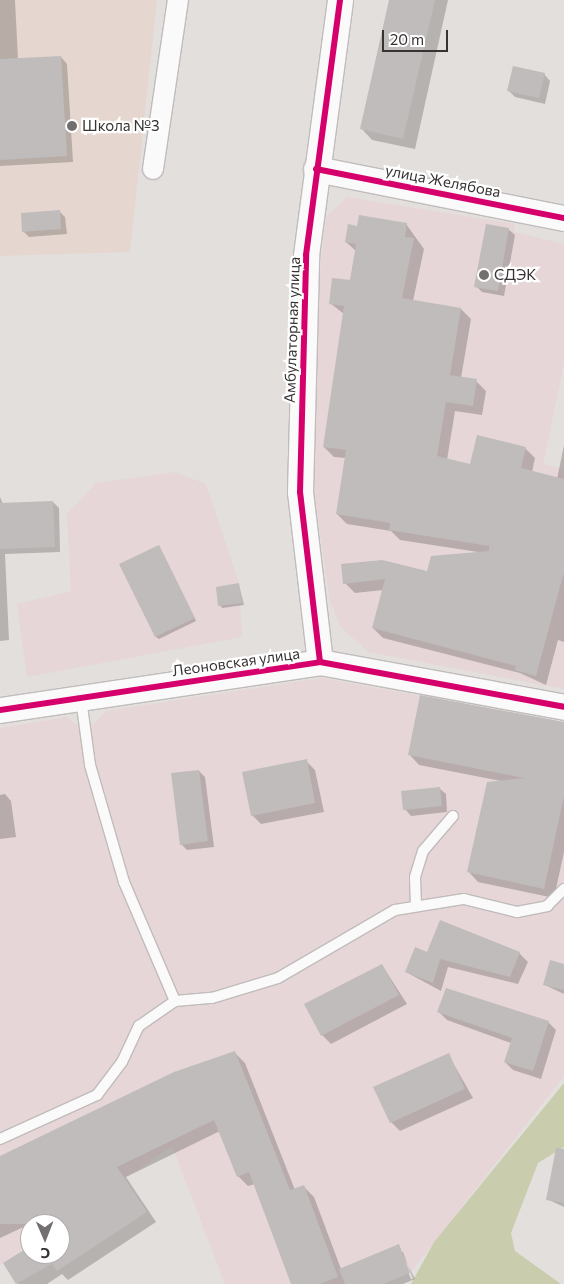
<!DOCTYPE html>
<meta charset="utf-8">
<style>
body{margin:0}
#map{position:relative;width:564px;height:1284px;overflow:hidden;background:#e3dfdd;font-family:Commissioner,sans-serif}
div>[style]{position:absolute}
[style*='--x']{left:calc(var(--x)*1px);top:calc(var(--y)*1px);width:calc(var(--w)*1px);rotate:calc(var(--a)*1deg)}
.industrial>*{inset:0;background:#e6d6d8}
.education>*{inset:0;background:#e5d7d0}
.green>*{inset:0;background:#c9cdae}
.shadow>*{inset:0;background:#0003}
.building>*{inset:0;background:#bfbcbb}
.roads{filter:drop-shadow(1px 0 #c0bcbb) drop-shadow(-1px 0 #c0bcbb) drop-shadow(0 1px #c0bcbb) drop-shadow(0 -1px #c0bcbb)}
.service>*{height:10px;margin:-5px;padding:0 5px;transform-origin:5px;border-radius:5px;background:#fbfafa}
.minor>*{height:20px;margin:-10px;padding:0 10px;transform-origin:10px;border-radius:10px;background:#fbfafa}
.tertiary>*{height:25px;margin:-12.5px;padding:0 12.5px;transform-origin:12.5px;border-radius:12.5px;background:#fbfafa}
.cycleway>*{height:6px;margin:-3px;padding:0 3px;transform-origin:3px;border-radius:3px;background:#d6006c}
.dots>*{width:14px;height:14px;translate:-50% -50%;box-sizing:border-box;border:2px solid #fff;border-radius:50%}
span{translate:-50% -50%;white-space:nowrap;text-align:center;line-height:1.15;-webkit-text-stroke:4.5px #fff;paint-order:stroke}
.poi-label{font-size:15px;color:#363332}
.left{translate:0 -50%;text-align:left}
.street-label{font-size:15px;color:#363332}
.north{position:absolute;left:20px;top:1214px;width:50px;height:50px;box-sizing:border-box;background:#fff;border:1px solid #afadad;border-radius:50%;rotate:179deg;font-size:14px;font-weight:700;line-height:20px;text-align:center;color:#363332}
.north::after{content:'';display:block;margin:auto;width:18px;height:22px;background:#736f6e;clip-path:polygon(50% 0,100% 100%,50% 72%,0 100%)}
.scale{position:absolute;left:382px;top:30px;width:66px;height:22px;box-sizing:border-box;border:2px solid #363332;border-top:0;padding-left:6px;font-size:15px;line-height:18px;white-space:nowrap;color:#363332;-webkit-text-stroke:4px #fff;paint-order:stroke}
</style>
<div id="map">
<div class="industrial">
<i style="clip-path:polygon(347px 197px,515px 224px,514px 232px,564px 244px,564px 364px,543px 464px,564px 469px,564px 689px,368px 652px,340px 626px,330px 601px,311px 474px,319px 280px,326px 217px)"></i>
<i style="clip-path:polygon(175px 472px,206px 484px,239px 583px,242px 637px,27px 677px,17px 604px,71px 591px,67px 514px,96px 483px)"></i>
<i style="clip-path:polygon(322px 678px,564px 722px,564px 1076px,410px 1273px,383px 1284px,225px 1284px,172px 1146px,59px 1224px,30px 1224px,30px 1244px,0 1265px,0 728px,66px 717px,79px 726px,94px 724px,106px 711px)"></i>
</div>
<div class="education">
<i style="clip-path:polygon(0 0,157px 0,130px 252px,0 256px)"></i>
</div>
<div class="green">
<i style="clip-path:polygon(564px 1083px,564px 1147px,538px 1163px,511px 1233px,515px 1251px,561px 1284px,411px 1284px,434px 1242px)"></i>
</div>
<div class="shadow">
<i style="clip-path:polygon(0 0,15px 0,18px 59px,61px 57px,67px 64px,73px 162px,0 166px)"></i>
<i style="clip-path:polygon(390px 0,448px 0,415px 149px,372px 140px,361px 128px)"></i>
<i style="clip-path:polygon(544px 74px,550px 81px,545px 104px,515px 97px,509px 91px)"></i>
<i style="clip-path:polygon(59px 211px,65px 217px,67px 234px,29px 237px,23px 231px)"></i>
<i style="clip-path:polygon(406px 224px,424px 249px,413px 301px,461px 309px,471px 319px,461px 378px,476px 381px,486px 391px,482px 415px,455px 411px,447px 460px,471px 466px,525px 448px,535px 458px,532px 472px,557px 479px,564px 445px,564px 642px,558px 640px,546px 685px,520px 673px,383px 638px,373px 628px,383px 590px,355px 593px,345px 583px,428px 572px,478px 552px,400px 540px,391px 531px,347px 524px,337px 514px,346px 458px,334px 457px,324px 447px,344px 314px,330px 303px,351px 282px,356px 251px,346px 242px,358px 227px)"></i>
<i style="clip-path:polygon(508px 229px,515px 235px,504px 296px,482px 292px,476px 286px)"></i>
<i style="clip-path:polygon(0 497px,3px 504px,53px 502px,59px 508px,60px 552px,5px 554px,9px 640px,0 641px)"></i>
<i style="clip-path:polygon(159px 546px,196px 621px,159px 639px,156px 637px)"></i>
<i style="clip-path:polygon(239px 585px,244px 605px,222px 608px,220px 605px)"></i>
<i style="clip-path:polygon(564px 725px,564px 852px,554px 898px,478px 882px,468px 871px,501px 781px,419px 765px,409px 754px)"></i>
<i style="clip-path:polygon(306px 761px,315px 770px,324px 812px,261px 824px,252px 815px)"></i>
<i style="clip-path:polygon(199px 771px,205px 777px,214px 847px,187px 850px,181px 844px)"></i>
<i style="clip-path:polygon(439px 788px,446px 794px,447px 812px,411px 816px,405px 809px)"></i>
<i style="clip-path:polygon(5px 794px,11px 801px,16px 837px,0 839px,0 795px)"></i>
<i style="clip-path:polygon(428px 953px,519px 953px,528px 962px,518px 984px,448px 967px,441px 991px,406px 972px)"></i>
<i style="clip-path:polygon(382px 965px,407px 1004px,331px 1044px,322px 1035px)"></i>
<i style="clip-path:polygon(564px 965px,564px 994px,545px 985px)"></i>
<i style="clip-path:polygon(439px 1012px,548px 1022px,556px 1030px,541px 1079px,513px 1070px,505px 1062px,511px 1043px,447px 1020px)"></i>
<i style="clip-path:polygon(evenodd,235px 1053px,245px 1063px,295px 1190px,304px 1187px,314px 1197px,341px 1269px,398px 1246px,415px 1279px,403px 1284px,292px 1284px,255px 1184px,248px 1186px,238px 1176px,220px 1131px,126px 1177px,156px 1222px,68px 1280px,62px 1274px,47px 1284px,18px 1284px,4px 1264px,30px 1247px,30px 1254px,60px 1254px,60px 1224px,30px 1224px,0 1238px,0 1158px,235px 1053px,400px 1252px,403px 1252px,413px 1279px,411px 1279px,400px 1252px)"></i>
<i style="clip-path:polygon(448px 1054px,473px 1098px,400px 1131px,391px 1122px)"></i>
<i style="clip-path:polygon(564px 1175px,564px 1207px,547px 1199px)"></i>
</div>
<div class="building">
<i style="clip-path:polygon(389px 0,435px 0,403px 139px,360px 129px)"></i>
<i style="clip-path:polygon(61px 56px,67px 156px,0 160px,0 59px)"></i>
<i style="clip-path:polygon(513px 66px,545px 73px,539px 98px,507px 91px)"></i>
<i style="clip-path:polygon(60px 210px,61px 229px,22px 232px,21px 213px)"></i>
<i style="clip-path:polygon(359px 215px,407px 223px,405px 237px,414px 238px,402px 298px,461px 308px,450px 375px,477px 379px,473px 406px,446px 402px,437px 456px,470px 464px,477px 435px,526px 447px,521px 468px,564px 479px,564px 572px,536px 676px,515px 670px,516px 666px,372px 628px,385px 579px,343px 584px,341px 564px,382px 560px,427px 571px,431px 556px,489px 551px,489px 546px,389px 530px,390px 523px,336px 514px,346px 450px,323px 447px,344px 306px,329px 304px,332px 278px,350px 280px,356px 244px,345px 242px,348px 224px,357px 226px)"></i>
<i style="clip-path:polygon(486px 224px,509px 228px,498px 291px,474px 287px)"></i>
<i style="clip-path:polygon(53px 501px,55px 547px,0 549px,0 503px)"></i>
<i style="clip-path:polygon(159px 545px,195px 618px,155px 637px,119px 564px)"></i>
<i style="clip-path:polygon(239px 583px,242px 603px,218px 606px,216px 587px)"></i>
<i style="clip-path:polygon(420px 695px,564px 722px,564px 796px,544px 889px,467px 872px,487px 782px,524px 778px,408px 755px)"></i>
<i style="clip-path:polygon(307px 759px,315px 803px,251px 816px,242px 772px)"></i>
<i style="clip-path:polygon(199px 770px,208px 841px,180px 845px,171px 773px)"></i>
<i style="clip-path:polygon(440px 787px,442px 806px,403px 810px,401px 791px)"></i>
<i style="clip-path:polygon(440px 920px,520px 952px,510px 977px,440px 959px,433px 983px,405px 972px,415px 947px,427px 952px)"></i>
<i style="clip-path:polygon(550px 960px,564px 964px,564px 990px,543px 985px)"></i>
<i style="clip-path:polygon(382px 964px,399px 995px,321px 1036px,304px 1004px)"></i>
<i style="clip-path:polygon(446px 988px,549px 1021px,533px 1071px,504px 1062px,512px 1038px,437px 1012px)"></i>
<i style="clip-path:polygon(235px 1051px,290px 1190px,304px 1185px,338px 1277px,320px 1284px,291px 1284px,249px 1172px,237px 1177px,214px 1120px,117px 1167px,147px 1212px,57px 1271px,52px 1264px,16px 1284px,3px 1263px,30px 1246px,30px 1254px,60px 1254px,63px 1224px,0 1224px,0 1156px,174px 1072px)"></i>
<i style="clip-path:polygon(449px 1053px,465px 1089px,390px 1123px,373px 1087px)"></i>
<i style="clip-path:polygon(556px 1148px,564px 1149px,564px 1203px,546px 1200px)"></i>
<i style="clip-path:polygon(399px 1244px,410px 1273px,383px 1284px,345px 1284px,339px 1269px)"></i>
</div>
<div class="roads">
<div class="service">
<i style="--x:81;--y:699;--w:67;--a:82.2"></i>
<i style="--x:90;--y:765;--w:122;--a:73.8"></i>
<i style="--x:124;--y:882;--w:129;--a:66.8"></i>
<i style="--x:416;--y:906;--w:29;--a:-92"></i>
<i style="--x:415;--y:877;--w:27;--a:-73"></i>
<i style="--x:423;--y:851;--w:46;--a:-49.4"></i>
<i style="--x:0;--y:1139;--w:107;--a:-24.4"></i>
<i style="--x:97;--y:1095;--w:41;--a:-52.9"></i>
<i style="--x:122;--y:1062;--w:40;--a:-65"></i>
<i style="--x:139;--y:1026;--w:44;--a:-34.8"></i>
<i style="--x:175;--y:1001;--w:37;--a:-5"></i>
<i style="--x:212;--y:998;--w:69;--a:-16.9"></i>
<i style="--x:278;--y:978;--w:135;--a:-30.2"></i>
<i style="--x:395;--y:910;--w:70;--a:-9.1"></i>
<i style="--x:464;--y:899;--w:55;--a:13.8"></i>
<i style="--x:517;--y:912;--w:31;--a:-11"></i>
<i style="--x:547;--y:906;--w:24;--a:-45"></i>
</div>
<div class="minor">
<i style="--x:153;--y:169;--w:171;--a:-81.6"></i>
</div>
<div class="tertiary">
<i style="--x:316;--y:169;--w:253;--a:11.2"></i>
<i style="--x:320;--y:662;--w:171;--a:-96.7"></i>
<i style="--x:300;--y:492;--w:237;--a:-88.5"></i>
<i style="--x:306;--y:255;--w:257;--a:-82.4"></i>
<i style="--x:0;--y:710;--w:324;--a:-8.5"></i>
<i style="--x:320;--y:662;--w:248;--a:10.4"></i>
</div>
</div>
<div class="cycleway">
<i style="--x:316;--y:169;--w:253;--a:11.2"></i>
<i style="--x:320;--y:662;--w:171;--a:-96.7"></i>
<i style="--x:300;--y:492;--w:237;--a:-88.5"></i>
<i style="--x:306;--y:255;--w:257;--a:-82.4"></i>
<i style="--x:0;--y:710;--w:324;--a:-8.5"></i>
<i style="--x:320;--y:662;--w:248;--a:10.4"></i>
</div>
<div class="dots">
<i style="left:72px;top:126px;background:#736f6e"></i>
<i style="left:484px;top:275px;background:#736f6e"></i>
</div>
<div class="poi-label">
<span class="left" style="left:82px;top:126px">Школа №3</span>
<span class="left" style="left:494px;top:275px">СДЭК</span>
</div>
<div class="street-label">
<span style="left:443px;top:181px;rotate:11deg">улица Желябова</span>
<span style="left:292px;top:330px;rotate:-88deg">Амбулаторная улица</span>
<span style="left:236px;top:662px;rotate:-8deg">Леоновская улица</span>
</div>
<div class="north">С</div>
<div class="scale">20 m</div>
</div>
